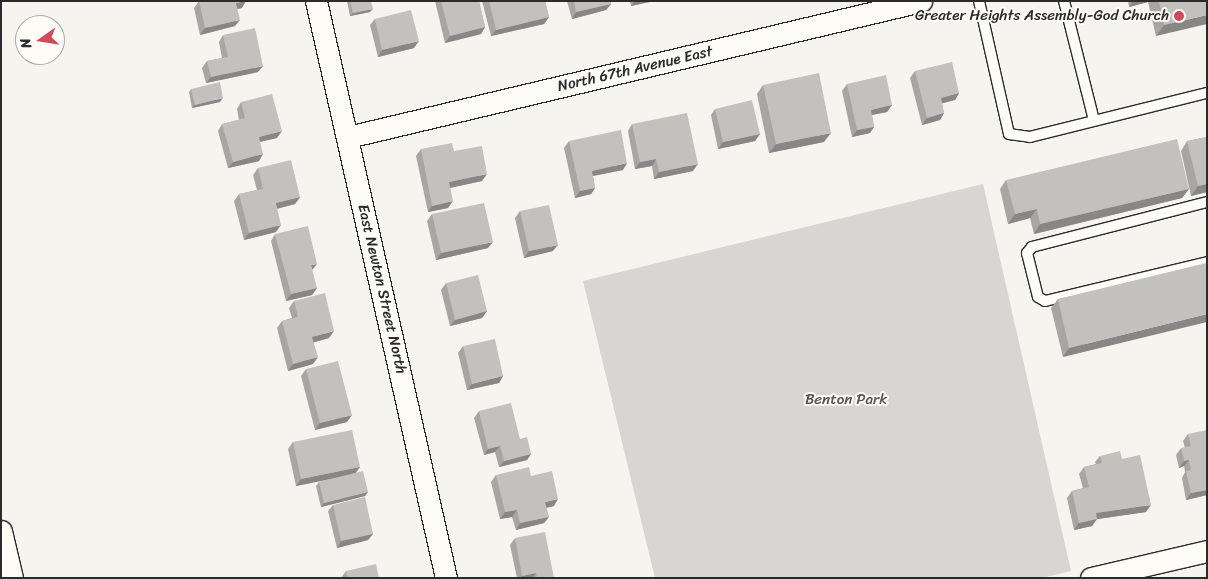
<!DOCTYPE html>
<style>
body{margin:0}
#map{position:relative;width:1208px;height:579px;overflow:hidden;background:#f5f4ef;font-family:Sriracha,sans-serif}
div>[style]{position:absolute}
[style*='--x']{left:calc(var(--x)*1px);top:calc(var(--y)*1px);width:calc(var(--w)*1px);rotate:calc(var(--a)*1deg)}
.green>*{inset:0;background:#d7d6d2}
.roads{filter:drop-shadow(1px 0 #2b2b2b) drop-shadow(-1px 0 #2b2b2b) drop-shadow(0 1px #2b2b2b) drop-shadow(0 -1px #2b2b2b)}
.lane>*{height:10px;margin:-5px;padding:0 5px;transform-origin:5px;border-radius:5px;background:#fdfcf7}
.street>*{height:21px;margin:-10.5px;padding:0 10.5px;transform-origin:10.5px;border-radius:10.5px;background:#fdfcf7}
.wall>*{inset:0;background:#a7a6a3}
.shaded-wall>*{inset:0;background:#888785}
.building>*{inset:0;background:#c2c1be}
.dots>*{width:14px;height:14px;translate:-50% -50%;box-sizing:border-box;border:2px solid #fdfcf7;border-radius:50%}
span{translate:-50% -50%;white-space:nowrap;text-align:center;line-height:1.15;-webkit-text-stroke:4px #fdfcf7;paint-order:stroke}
.poi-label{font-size:15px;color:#2b2b2b}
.right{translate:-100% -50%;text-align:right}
.street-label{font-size:15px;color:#2b2b2b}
.park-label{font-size:15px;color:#565655}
.frame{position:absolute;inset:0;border:2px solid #2b2b2b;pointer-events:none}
.north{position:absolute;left:15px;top:15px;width:50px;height:50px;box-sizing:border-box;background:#fdfcf7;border:1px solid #a9a8a5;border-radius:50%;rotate:257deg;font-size:14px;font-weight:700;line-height:20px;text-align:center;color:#2b2b2b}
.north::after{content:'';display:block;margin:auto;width:18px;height:22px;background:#d1495b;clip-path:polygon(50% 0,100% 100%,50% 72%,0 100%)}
</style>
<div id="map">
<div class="green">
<i style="clip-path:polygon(983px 184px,1071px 571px,1042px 578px,655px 578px,583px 281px)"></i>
</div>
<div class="roads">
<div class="lane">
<i style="--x:979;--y:1;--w:136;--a:77.3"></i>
<i style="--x:1009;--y:134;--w:21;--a:8"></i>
<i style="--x:1030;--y:137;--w:182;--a:-14"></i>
<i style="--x:1064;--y:1;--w:123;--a:75.9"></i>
<i style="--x:1207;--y:202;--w:181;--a:165.6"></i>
<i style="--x:1032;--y:247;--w:8;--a:130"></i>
<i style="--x:1027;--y:253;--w:45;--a:76"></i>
<i style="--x:1038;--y:297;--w:8;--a:30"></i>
<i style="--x:1045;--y:301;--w:167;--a:-13.5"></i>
</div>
<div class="street">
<i style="--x:316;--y:1;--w:591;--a:77.3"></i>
<i style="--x:348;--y:137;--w:589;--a:-13.35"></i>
<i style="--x:1;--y:531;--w:48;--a:76.8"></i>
<i style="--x:1091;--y:578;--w:119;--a:-13.1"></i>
</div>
</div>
<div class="wall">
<i style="clip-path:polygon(199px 1px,242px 8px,237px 9px,235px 26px,200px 35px,194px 8px)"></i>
<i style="clip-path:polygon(347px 1px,371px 1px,370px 12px,350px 16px)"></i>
<i style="clip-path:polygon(435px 1px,479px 1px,485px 27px,481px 34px,445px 43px)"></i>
<i style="clip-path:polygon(482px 1px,545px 1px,549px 17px,544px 24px,491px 36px)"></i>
<i style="clip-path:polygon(567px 1px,610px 1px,611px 4px,606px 10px,572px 19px)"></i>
<i style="clip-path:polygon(630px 1px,654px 1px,631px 6px)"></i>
<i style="clip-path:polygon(1128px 1px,1207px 1px,1156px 36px,1148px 2px,1129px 7px)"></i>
<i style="clip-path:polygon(375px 19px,414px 48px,378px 57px,370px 25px)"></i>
<i style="clip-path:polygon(223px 35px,258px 72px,206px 83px,202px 68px,207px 61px,222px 58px,219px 42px)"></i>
<i style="clip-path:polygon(915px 71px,959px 93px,955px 100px,942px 103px,944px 113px,940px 120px,922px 125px,910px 78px)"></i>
<i style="clip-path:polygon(847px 84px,892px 105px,887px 112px,872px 115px,874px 127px,870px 133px,852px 137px,842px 91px)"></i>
<i style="clip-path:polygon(763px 85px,824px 142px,769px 153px,757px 94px)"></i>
<i style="clip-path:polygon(191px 89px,220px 102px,192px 108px,189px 92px)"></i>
<i style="clip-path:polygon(241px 102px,277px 138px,260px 142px,259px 161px,228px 168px,218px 131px,222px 124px,239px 120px,237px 109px)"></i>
<i style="clip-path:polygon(715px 109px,760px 134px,755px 141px,718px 149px,711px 115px)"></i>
<i style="clip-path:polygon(632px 124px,693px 171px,654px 179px,652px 166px,635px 169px,628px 131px)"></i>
<i style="clip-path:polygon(1207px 137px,1207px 192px,1191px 196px,1181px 151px,1187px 141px)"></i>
<i style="clip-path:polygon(569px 141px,623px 170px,593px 176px,595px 188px,591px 194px,575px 198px,564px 148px)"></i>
<i style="clip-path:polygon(421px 149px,454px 151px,482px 181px,450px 188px,448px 208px,428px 212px,416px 156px)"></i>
<i style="clip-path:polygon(258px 168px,300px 197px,295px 204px,277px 209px,276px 232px,244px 240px,234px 201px,239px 194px,257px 190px,253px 175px)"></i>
<i style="clip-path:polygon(1006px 180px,1189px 189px,1182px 198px,1034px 234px,1030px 218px,1008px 224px,1000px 189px)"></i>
<i style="clip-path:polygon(520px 211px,553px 251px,524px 258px,515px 218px)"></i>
<i style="clip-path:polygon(432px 214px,488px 248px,436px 260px,427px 221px)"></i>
<i style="clip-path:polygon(275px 234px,317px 288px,312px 295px,286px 301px,271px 241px)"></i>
<i style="clip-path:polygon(1207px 268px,1063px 357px,1051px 308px,1058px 299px)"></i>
<i style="clip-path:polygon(446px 283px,487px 311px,482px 318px,450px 326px,441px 290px)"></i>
<i style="clip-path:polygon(294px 301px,329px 338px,314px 342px,313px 364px,288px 371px,277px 328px,282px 321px,292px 318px,289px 308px)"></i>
<i style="clip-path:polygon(463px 346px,503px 376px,499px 383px,467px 390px,458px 353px)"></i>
<i style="clip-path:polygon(306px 369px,347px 422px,315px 430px,301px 376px)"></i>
<i style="clip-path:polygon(479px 411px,520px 439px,531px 454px,527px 460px,499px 467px,495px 452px,484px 455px,474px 418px)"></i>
<i style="clip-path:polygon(1188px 434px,1207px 495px,1186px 500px,1182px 478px,1185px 472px,1184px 466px,1179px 468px,1176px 455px,1181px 448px,1185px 448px,1183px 441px)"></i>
<i style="clip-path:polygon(293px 442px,360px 467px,355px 473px,368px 492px,365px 496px,321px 507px,316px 486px,319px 482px,340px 477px,296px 486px,288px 449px)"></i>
<i style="clip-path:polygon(1100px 456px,1122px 459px,1146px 512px,1097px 519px,1092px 526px,1074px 530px,1067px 498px,1072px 491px,1083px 488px,1079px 474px,1084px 467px,1096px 464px,1095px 462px)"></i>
<i style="clip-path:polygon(496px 475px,554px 506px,546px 508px,549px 517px,544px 523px,516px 530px,512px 517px,500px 519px,491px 482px)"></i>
<i style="clip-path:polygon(333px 505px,373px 534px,368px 540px,337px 548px,328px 511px)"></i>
<i style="clip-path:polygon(515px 538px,554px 578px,517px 578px,510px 545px)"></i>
<i style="clip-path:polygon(346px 571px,379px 578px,341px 578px)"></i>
</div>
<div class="shaded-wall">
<i style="clip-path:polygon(246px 1px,242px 8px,231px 10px,236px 3px)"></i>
<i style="clip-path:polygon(635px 1px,654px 1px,631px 6px)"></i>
<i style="clip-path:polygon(1133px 1px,1149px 1px,1148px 2px,1129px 7px)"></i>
<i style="clip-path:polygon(611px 4px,606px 10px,572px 19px,576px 12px)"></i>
<i style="clip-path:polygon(373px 9px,370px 12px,350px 16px,353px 13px)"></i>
<i style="clip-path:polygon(1207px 15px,1207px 24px,1156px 36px,1164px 25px)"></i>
<i style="clip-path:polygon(549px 17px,544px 24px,491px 36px,496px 30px)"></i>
<i style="clip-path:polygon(240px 20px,235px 26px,200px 35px,205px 28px)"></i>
<i style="clip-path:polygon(485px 27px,481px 34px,445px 43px,450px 36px)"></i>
<i style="clip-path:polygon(419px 41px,414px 48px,378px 57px,382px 50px)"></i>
<i style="clip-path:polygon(263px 66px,258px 72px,206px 83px,211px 77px)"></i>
<i style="clip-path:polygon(959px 93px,955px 100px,936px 105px,941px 98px)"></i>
<i style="clip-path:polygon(223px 98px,220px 102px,192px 108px,195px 105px)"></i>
<i style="clip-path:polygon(892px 105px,887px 112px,866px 116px,871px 110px)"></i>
<i style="clip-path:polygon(944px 113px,940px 120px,922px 125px,927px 118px)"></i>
<i style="clip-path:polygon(874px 127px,870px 133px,852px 137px,857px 130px)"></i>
<i style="clip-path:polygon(282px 131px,277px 138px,254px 143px,259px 137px)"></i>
<i style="clip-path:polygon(831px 133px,824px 142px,769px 153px,776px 144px)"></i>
<i style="clip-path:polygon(760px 134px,755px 141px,718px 149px,723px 142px)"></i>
<i style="clip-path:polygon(263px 154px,259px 161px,228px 168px,233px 162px)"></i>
<i style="clip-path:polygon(656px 159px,652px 166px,635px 169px,640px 162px)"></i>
<i style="clip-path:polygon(627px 163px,623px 170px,587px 177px,592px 171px)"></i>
<i style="clip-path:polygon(698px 164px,693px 171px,654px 179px,659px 172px)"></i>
<i style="clip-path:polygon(487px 174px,482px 181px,444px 189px,449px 182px)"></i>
<i style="clip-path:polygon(1207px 184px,1207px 192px,1191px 196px,1198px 186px)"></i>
<i style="clip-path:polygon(595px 188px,591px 194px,575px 198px,580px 191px)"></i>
<i style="clip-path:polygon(1189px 189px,1182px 198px,1034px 234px,1040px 224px)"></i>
<i style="clip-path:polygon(300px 197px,295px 204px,271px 210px,276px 203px)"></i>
<i style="clip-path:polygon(453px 201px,448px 208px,428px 212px,432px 206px)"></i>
<i style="clip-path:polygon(1037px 209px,1030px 218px,1008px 224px,1015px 214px)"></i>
<i style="clip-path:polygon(281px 225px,276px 232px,244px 240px,249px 233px)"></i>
<i style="clip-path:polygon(493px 242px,488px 248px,436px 260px,441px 253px)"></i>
<i style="clip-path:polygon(558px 245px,553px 251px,524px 258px,529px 251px)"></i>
<i style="clip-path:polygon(317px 264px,312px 270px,311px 265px)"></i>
<i style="clip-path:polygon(317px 288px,312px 295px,286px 301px,291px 294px)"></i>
<i style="clip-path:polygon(487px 311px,482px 318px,450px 326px,455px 320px)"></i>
<i style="clip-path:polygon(1207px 314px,1207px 322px,1063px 357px,1069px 348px)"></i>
<i style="clip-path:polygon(334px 331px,329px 338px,308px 344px,312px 337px)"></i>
<i style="clip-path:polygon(318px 357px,313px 364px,288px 371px,293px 364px)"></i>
<i style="clip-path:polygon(503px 376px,499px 383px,467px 390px,472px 384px)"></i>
<i style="clip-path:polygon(352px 415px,347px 422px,315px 430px,320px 423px)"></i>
<i style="clip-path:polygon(500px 446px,495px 452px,484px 455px,488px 449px)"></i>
<i style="clip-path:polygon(531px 454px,527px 460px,499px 467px,504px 461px)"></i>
<i style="clip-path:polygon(1189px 460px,1184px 466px,1179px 468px,1184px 461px)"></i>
<i style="clip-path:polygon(360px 467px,355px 474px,296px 486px,301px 479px)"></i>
<i style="clip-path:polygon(1207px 490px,1207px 495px,1186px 500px,1191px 493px)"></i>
<i style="clip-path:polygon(368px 492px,365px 496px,321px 507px,324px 503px)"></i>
<i style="clip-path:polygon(558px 499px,554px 506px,540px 509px,545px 502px)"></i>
<i style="clip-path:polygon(1151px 505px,1146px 512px,1091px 520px,1096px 513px)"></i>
<i style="clip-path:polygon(517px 510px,512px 517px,500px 519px,505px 512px)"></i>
<i style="clip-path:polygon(549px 517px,544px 523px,516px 530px,520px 523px)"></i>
<i style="clip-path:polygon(1097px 519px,1092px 526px,1074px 530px,1079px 523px)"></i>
<i style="clip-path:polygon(373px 534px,368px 540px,337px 548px,341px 541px)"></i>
<i style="clip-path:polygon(536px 573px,532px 578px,521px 578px,522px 576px)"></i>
</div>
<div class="building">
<i style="clip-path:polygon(199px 1px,245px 1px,236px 3px,240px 20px,205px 28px)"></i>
<i style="clip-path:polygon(350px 1px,371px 1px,373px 9px,353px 13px)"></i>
<i style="clip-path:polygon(441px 1px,479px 1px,485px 27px,450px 36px)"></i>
<i style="clip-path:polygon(489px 1px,545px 1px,549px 17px,496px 30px)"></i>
<i style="clip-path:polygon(574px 1px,610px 1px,611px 4px,576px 12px)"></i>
<i style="clip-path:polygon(1159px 1px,1207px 1px,1207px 15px,1164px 25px)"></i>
<i style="clip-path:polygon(411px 10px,419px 41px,382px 50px,375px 19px)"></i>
<i style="clip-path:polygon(255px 28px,263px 66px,211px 77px,207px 61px,228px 57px,223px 35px)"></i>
<i style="clip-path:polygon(952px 62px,959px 93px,941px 98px,944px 113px,927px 118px,915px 71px)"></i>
<i style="clip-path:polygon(819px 73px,831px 133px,776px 144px,763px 85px)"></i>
<i style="clip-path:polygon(886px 75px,892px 105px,871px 110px,874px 127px,857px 130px,847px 84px)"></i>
<i style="clip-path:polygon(220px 82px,223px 98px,195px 105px,191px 89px)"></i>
<i style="clip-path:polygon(272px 94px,282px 131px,259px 137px,263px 154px,233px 162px,222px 124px,245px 118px,241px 102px)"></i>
<i style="clip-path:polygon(752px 100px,760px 134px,723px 142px,715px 109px)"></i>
<i style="clip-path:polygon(687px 113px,698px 164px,659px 172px,656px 159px,640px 162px,632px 124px)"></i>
<i style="clip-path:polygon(621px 130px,627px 163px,592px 171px,595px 188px,580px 191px,569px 141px)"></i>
<i style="clip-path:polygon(1207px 137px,1207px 184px,1198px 186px,1187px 141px)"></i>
<i style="clip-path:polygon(1177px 139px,1189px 189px,1040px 224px,1037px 209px,1015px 214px,1006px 180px)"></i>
<i style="clip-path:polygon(452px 143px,454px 151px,482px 146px,487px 174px,449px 182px,453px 201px,432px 206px,421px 149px)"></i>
<i style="clip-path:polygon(291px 160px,300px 197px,276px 203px,281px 225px,249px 233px,239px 194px,263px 189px,258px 168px)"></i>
<i style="clip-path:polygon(484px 203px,493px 242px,441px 253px,432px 214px)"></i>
<i style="clip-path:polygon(549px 205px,558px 245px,529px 251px,520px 211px)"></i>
<i style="clip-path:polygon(308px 226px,317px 264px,311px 265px,317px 288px,291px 294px,275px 234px)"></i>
<i style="clip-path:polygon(1206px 263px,1207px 268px,1207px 314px,1069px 348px,1058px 299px)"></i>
<i style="clip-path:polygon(478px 275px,487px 311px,455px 320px,446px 283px)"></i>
<i style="clip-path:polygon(325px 293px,334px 331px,312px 337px,318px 357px,293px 364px,282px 321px,298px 317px,294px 301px)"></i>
<i style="clip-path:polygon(495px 339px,503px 376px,472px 384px,463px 346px)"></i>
<i style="clip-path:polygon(338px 361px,352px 415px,320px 423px,306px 369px)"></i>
<i style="clip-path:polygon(511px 403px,520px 439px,527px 437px,531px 454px,504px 461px,500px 446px,488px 449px,479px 411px)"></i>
<i style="clip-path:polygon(352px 430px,360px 467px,301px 479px,293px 442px)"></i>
<i style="clip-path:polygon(1207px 430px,1207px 490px,1191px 493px,1186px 471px,1191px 470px,1189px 460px,1184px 461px,1181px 448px,1191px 446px,1188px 434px)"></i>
<i style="clip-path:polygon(1120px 451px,1122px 459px,1140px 455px,1151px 505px,1096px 513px,1097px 519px,1079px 523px,1072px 491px,1089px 487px,1084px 467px,1102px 463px,1100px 456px)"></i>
<i style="clip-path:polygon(529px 467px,531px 476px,552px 471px,558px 499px,545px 502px,549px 517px,520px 523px,517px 510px,505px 512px,496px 475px)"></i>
<i style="clip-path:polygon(363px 471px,368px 492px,324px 503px,319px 482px)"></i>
<i style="clip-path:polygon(365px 497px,373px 534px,341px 541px,333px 505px)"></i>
<i style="clip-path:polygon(545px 532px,554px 578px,537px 578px,536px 573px,522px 576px,515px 538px)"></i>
<i style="clip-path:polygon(376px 564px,379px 578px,347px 578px,346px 571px)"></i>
</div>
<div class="dots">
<i style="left:1179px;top:16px;background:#d1495b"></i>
</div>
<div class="poi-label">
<span class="right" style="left:1169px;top:16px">Greater Heights Assembly-God Church</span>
</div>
<div class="street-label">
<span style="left:635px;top:69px;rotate:-13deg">North 67th Avenue East</span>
<span style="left:382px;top:289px;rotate:77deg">East Newton Street North</span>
</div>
<div class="park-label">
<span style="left:846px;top:400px">Benton Park</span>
</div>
<div class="frame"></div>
<div class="north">N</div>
</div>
